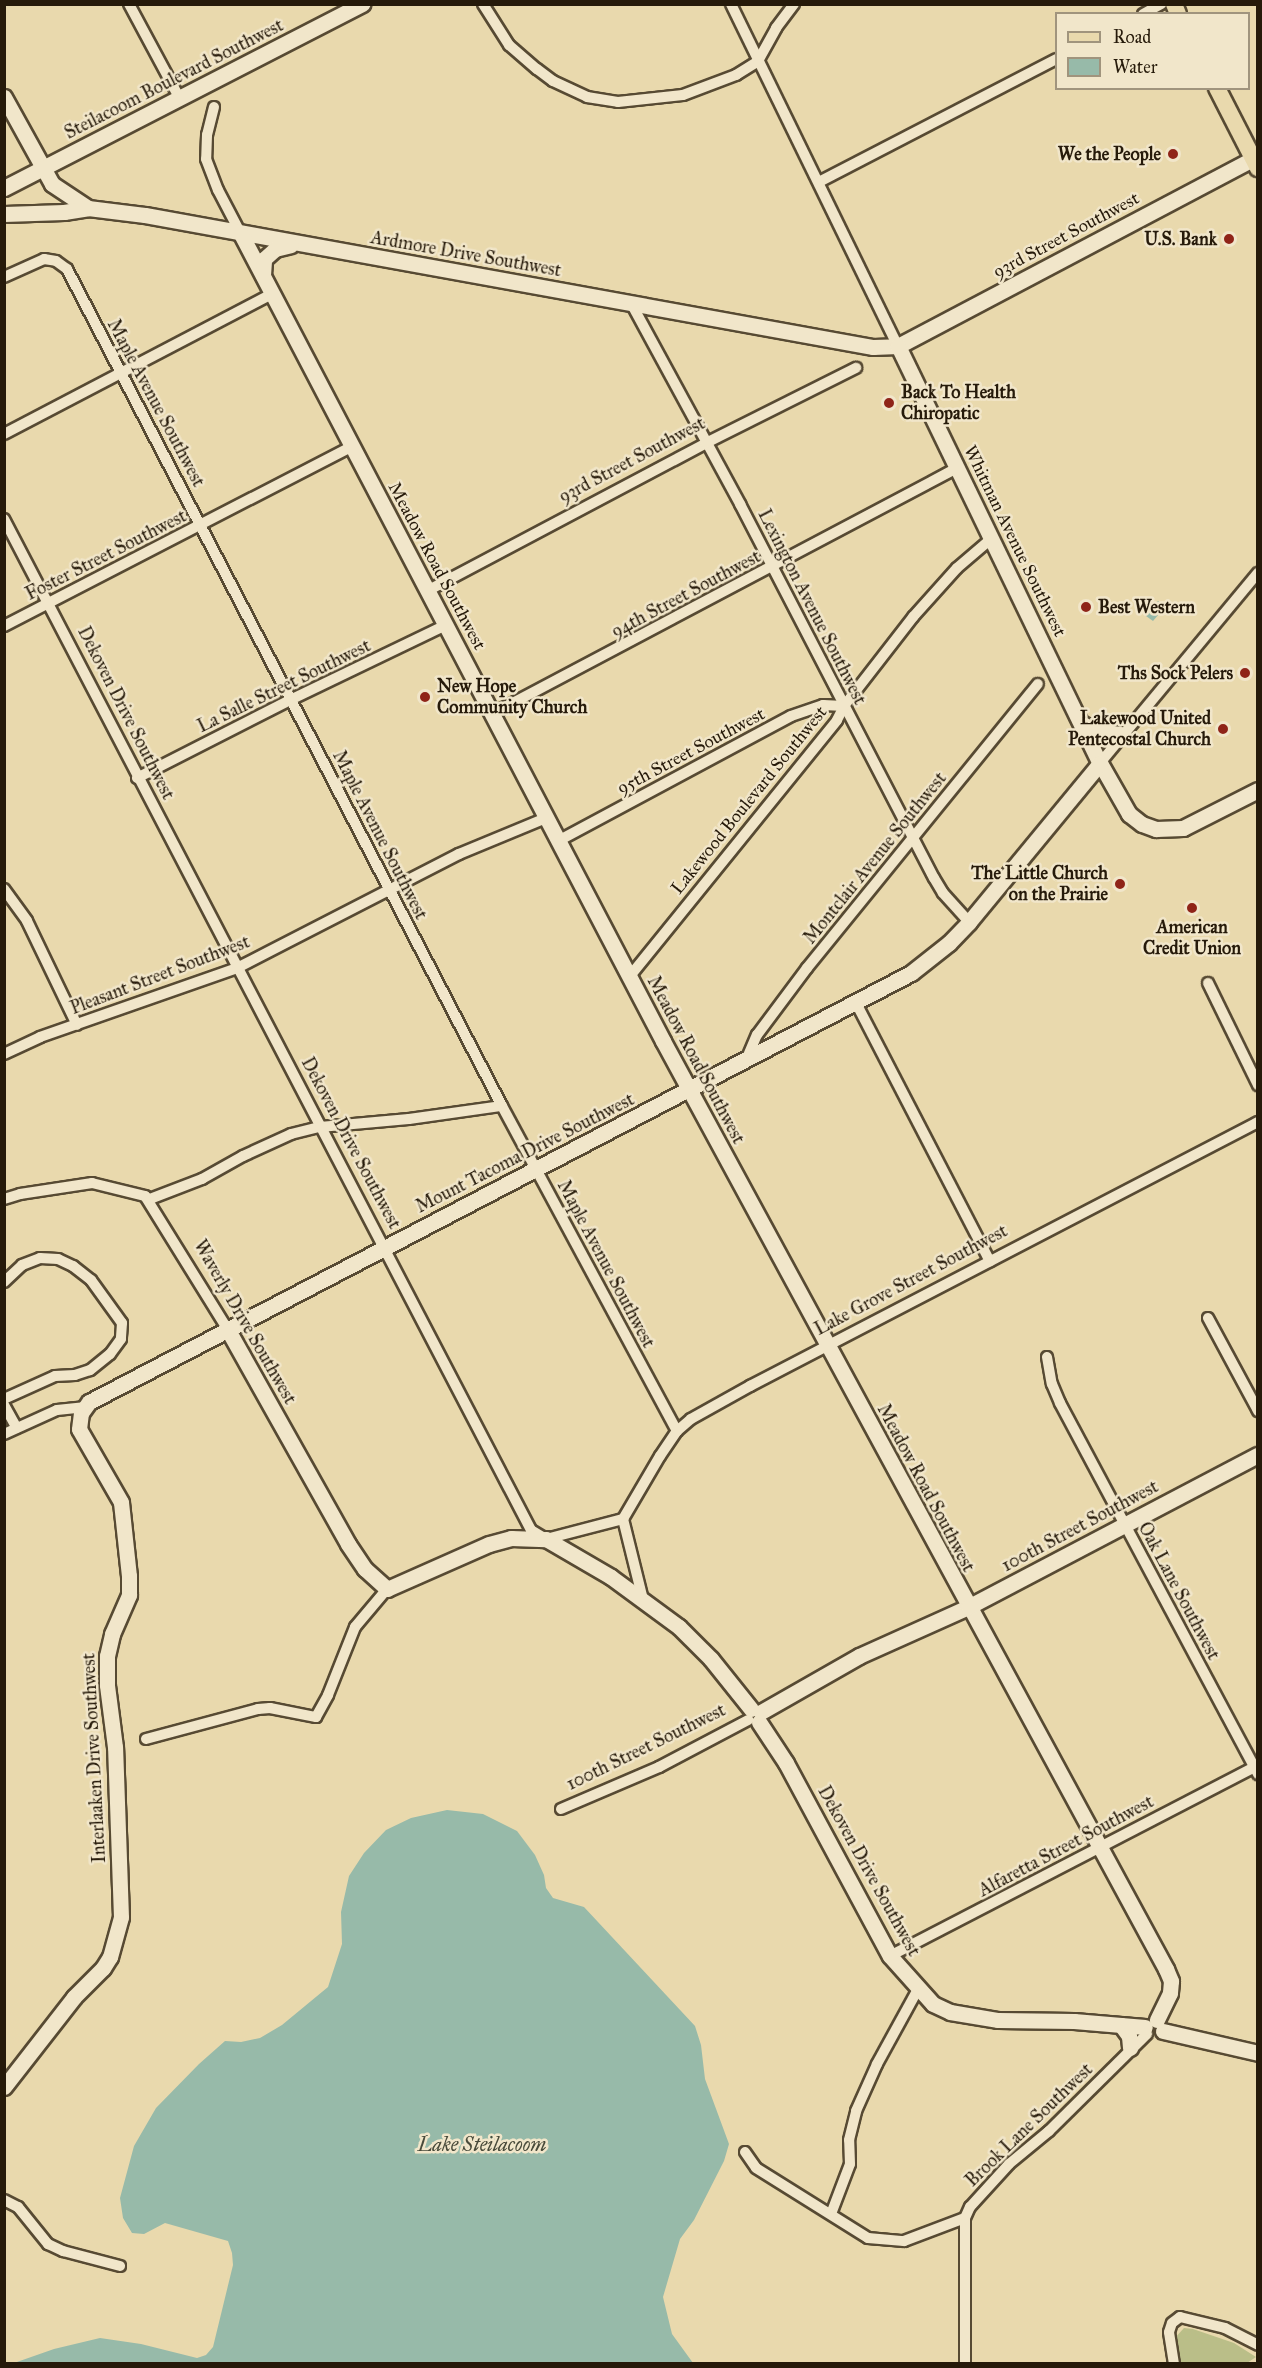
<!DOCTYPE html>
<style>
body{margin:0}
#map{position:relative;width:1262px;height:2368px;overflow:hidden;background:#e9d9ad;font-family:"IM FELL Great Primer",serif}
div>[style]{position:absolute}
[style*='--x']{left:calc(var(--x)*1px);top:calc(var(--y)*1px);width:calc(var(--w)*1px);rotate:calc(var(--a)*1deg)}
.green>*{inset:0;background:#babe88}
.water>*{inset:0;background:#97baa9}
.roads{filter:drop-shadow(2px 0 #574a33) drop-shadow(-2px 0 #574a33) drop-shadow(0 2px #574a33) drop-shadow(0 -2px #574a33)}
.street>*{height:10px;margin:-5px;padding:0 5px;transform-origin:5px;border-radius:5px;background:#f1e6ca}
.secondary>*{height:15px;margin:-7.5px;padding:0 7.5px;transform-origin:7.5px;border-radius:7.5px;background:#f1e6ca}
.primary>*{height:16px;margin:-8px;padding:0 8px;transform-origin:8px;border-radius:8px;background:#e9d9ad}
.dots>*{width:16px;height:16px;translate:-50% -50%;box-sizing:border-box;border:3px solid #f1e6ca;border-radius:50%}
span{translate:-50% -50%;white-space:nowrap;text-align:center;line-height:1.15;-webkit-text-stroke:5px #f1e6ca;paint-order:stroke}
.street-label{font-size:18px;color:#261a0a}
.poi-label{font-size:18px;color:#261a0a;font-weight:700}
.right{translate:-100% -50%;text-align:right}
.left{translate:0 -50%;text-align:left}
.water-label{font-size:20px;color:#484a3a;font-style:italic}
.frame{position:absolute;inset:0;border:6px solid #261a0a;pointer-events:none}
.legend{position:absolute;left:1055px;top:12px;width:195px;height:78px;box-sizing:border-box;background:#f1e6ca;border:2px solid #a0947d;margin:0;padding:8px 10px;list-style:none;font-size:18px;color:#261a0a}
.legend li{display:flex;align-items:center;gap:12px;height:30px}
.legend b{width:30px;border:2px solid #a0947d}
</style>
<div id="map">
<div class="green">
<i style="clip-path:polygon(1184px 2328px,1193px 2329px,1234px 2343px,1256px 2357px,1247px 2363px,1180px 2363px,1174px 2339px)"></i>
</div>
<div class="water">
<i style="clip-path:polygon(1158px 601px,1165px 607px,1153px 621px,1146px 616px)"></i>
<i style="clip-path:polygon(447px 1810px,483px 1814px,517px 1831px,535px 1855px,544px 1875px,546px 1888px,553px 1898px,584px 1907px,695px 2026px,701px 2045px,705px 2079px,729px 2144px,724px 2161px,694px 2220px,680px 2239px,663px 2297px,672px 2334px,693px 2363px,14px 2363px,54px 2349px,100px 2338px,141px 2344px,197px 2358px,206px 2355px,213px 2347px,233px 2265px,232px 2253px,228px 2241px,165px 2223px,144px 2234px,132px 2233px,123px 2218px,120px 2198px,134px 2146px,156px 2108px,199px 2064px,225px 2041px,241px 2042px,260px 2038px,282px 2025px,328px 1987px,342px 1944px,341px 1912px,349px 1876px,364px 1853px,386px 1830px,411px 1818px)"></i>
</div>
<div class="roads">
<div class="street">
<i style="--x:129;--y:4;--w:108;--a:61.8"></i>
<i style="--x:483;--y:4;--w:49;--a:57.6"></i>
<i style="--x:509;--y:45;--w:37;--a:41"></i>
<i style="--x:537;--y:69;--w:20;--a:37"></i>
<i style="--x:553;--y:81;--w:38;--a:25"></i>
<i style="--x:587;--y:97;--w:31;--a:9"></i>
<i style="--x:618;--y:102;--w:65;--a:-6.1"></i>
<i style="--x:683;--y:95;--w:57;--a:-20.7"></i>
<i style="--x:736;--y:75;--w:26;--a:-32"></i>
<i style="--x:758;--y:61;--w:38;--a:-61"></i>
<i style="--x:776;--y:28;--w:30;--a:-53"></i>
<i style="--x:731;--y:4;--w:381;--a:64"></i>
<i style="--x:1143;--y:14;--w:21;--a:-29"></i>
<i style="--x:214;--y:107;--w:29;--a:104"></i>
<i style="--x:207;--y:135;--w:24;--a:92"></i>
<i style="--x:206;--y:159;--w:33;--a:69"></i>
<i style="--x:218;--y:190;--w:50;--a:62.4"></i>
<i style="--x:819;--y:182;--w:267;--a:-27.4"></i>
<i style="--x:4;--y:277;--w:44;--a:-24.2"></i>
<i style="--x:44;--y:259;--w:12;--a:9"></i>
<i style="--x:56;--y:261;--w:14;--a:36"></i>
<i style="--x:67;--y:269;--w:943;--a:62.54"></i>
<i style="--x:502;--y:1106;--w:369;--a:61.7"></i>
<i style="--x:631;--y:303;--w:229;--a:61.5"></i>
<i style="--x:740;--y:504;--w:421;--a:62.6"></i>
<i style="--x:934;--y:878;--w:17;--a:59"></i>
<i style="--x:943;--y:893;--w:39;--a:48"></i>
<i style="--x:4;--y:434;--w:302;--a:-27.6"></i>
<i style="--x:4;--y:519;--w:1140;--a:62.47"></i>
<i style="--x:531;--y:1530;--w:17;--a:31"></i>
<i style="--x:546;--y:1539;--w:80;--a:-14.6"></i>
<i style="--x:623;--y:1519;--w:73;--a:-59.6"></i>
<i style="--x:660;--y:1456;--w:30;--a:-56"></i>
<i style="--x:677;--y:1431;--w:18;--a:-41"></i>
<i style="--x:691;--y:1419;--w:68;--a:-29.2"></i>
<i style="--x:750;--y:1386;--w:573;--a:-27.46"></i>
<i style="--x:427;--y:591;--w:316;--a:-27.9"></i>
<i style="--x:706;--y:443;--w:168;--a:-26.6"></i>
<i style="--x:4;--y:626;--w:392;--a:-27.3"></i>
<i style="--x:492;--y:714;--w:526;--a:-27.88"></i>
<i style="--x:1100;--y:763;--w:247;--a:-50.3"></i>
<i style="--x:137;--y:778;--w:174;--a:-27"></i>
<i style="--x:292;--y:699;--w:171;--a:-25.7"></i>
<i style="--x:558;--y:841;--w:264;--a:-28.2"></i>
<i style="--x:791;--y:716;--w:34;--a:-19"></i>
<i style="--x:823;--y:705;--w:21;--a:3"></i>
<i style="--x:4;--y:889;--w:39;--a:54"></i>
<i style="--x:27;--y:921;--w:115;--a:64.3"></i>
<i style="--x:630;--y:976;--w:329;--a:-51"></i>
<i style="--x:837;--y:720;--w:16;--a:-63"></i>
<i style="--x:844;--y:706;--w:113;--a:-52.2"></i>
<i style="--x:913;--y:617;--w:66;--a:-48.1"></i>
<i style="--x:957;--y:568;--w:45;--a:-40.5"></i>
<i style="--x:1208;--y:983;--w:114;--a:63.9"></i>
<i style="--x:856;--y:1003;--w:291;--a:62.6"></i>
<i style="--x:4;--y:1054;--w:40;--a:-25"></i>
<i style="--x:40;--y:1037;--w:209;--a:-19.3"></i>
<i style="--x:237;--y:968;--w:250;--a:-27.2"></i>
<i style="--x:459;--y:854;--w:94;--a:-22.5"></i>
<i style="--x:747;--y:1058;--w:25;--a:-67"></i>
<i style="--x:757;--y:1035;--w:84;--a:-53.3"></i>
<i style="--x:807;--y:968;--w:366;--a:-50.9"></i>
<i style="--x:4;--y:1199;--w:17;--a:-17"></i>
<i style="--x:20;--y:1194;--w:73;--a:-8.7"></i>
<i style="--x:92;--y:1183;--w:55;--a:13.8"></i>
<i style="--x:145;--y:1196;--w:158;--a:58.2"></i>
<i style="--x:150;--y:1199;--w:56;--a:-21"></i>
<i style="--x:202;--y:1179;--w:47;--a:-29.3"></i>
<i style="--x:243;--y:1156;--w:53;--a:-24.6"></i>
<i style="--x:291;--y:1134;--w:30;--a:-14"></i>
<i style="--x:320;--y:1127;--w:89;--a:-5.1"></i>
<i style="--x:409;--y:1119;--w:94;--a:-8"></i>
<i style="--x:4;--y:1282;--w:25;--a:-43"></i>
<i style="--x:22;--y:1265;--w:19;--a:-21"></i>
<i style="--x:40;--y:1258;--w:18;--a:3"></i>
<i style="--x:58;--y:1259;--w:17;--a:25"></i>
<i style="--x:73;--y:1266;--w:23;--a:38"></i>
<i style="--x:91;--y:1280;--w:53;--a:54.2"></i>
<i style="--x:122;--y:1323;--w:16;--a:94"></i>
<i style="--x:121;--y:1339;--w:19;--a:126"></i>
<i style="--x:110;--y:1354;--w:26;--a:141"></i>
<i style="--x:90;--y:1370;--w:16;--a:162"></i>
<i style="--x:75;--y:1375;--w:20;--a:177"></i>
<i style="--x:55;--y:1376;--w:56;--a:155.7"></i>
<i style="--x:1208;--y:1318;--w:106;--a:61.7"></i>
<i style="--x:1047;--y:1357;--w:27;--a:80"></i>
<i style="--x:1052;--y:1384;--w:21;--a:67"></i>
<i style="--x:1060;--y:1403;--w:421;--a:61.9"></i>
<i style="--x:4;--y:1405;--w:26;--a:61"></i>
<i style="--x:4;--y:1434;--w:58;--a:-24.4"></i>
<i style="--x:57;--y:1410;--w:29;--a:-6"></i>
<i style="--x:623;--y:1519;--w:83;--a:76.1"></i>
<i style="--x:146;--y:1739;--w:116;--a:-15"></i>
<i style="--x:258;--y:1709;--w:12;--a:-5"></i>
<i style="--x:270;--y:1708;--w:47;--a:11.1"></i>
<i style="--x:316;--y:1717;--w:25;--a:-61"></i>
<i style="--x:328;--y:1695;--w:73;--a:-68.3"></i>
<i style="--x:355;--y:1627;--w:50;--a:-49.9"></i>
<i style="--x:561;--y:1809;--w:107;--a:-23.2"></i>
<i style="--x:659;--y:1767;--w:101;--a:-27.8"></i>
<i style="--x:890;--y:1956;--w:415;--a:-27.4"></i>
<i style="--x:745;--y:2152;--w:19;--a:55"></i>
<i style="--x:756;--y:2168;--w:132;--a:32"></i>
<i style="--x:868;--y:2238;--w:36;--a:5"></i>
<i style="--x:904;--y:2241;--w:65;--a:-20.7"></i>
<i style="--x:4;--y:2200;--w:16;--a:27"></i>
<i style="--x:18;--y:2207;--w:48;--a:51"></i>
<i style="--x:48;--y:2244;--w:17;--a:25"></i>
<i style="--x:63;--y:2251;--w:59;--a:14.7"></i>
<i style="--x:831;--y:2214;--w:53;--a:-69.2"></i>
<i style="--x:850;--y:2164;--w:24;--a:-92"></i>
<i style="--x:849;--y:2140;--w:30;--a:-76"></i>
<i style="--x:856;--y:2111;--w:51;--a:-65.9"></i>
<i style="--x:877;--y:2064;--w:85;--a:-61.3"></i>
<i style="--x:965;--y:2364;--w:146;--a:-90"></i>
<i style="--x:965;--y:2218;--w:12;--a:-66"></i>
<i style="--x:970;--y:2207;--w:58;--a:-47.8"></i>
<i style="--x:1009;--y:2164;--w:52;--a:-39.5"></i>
<i style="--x:1049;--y:2131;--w:138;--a:-44.7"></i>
<i style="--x:1174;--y:2364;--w:32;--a:-99"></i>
<i style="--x:1169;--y:2332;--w:9;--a:-72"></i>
<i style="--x:1172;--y:2323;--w:10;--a:-37"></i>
<i style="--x:1180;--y:2317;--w:46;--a:13.7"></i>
<i style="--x:1225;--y:2328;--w:37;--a:27"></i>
</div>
<div class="secondary">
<i style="--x:4;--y:97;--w:99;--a:61.1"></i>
<i style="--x:52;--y:184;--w:43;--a:33.7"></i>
<i style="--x:88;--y:208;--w:57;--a:7"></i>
<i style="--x:145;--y:215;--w:740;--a:10.28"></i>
<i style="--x:873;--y:347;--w:25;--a:-2"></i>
<i style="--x:898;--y:346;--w:401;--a:-27.8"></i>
<i style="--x:4;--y:188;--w:403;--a:-27.2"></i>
<i style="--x:4;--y:214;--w:60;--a:-1.9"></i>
<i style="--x:64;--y:212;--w:24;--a:-9"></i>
<i style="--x:241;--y:234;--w:911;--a:62.39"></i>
<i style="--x:663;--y:1041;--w:1056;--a:61.54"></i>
<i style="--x:1166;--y:1969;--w:13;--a:67"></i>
<i style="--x:1171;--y:1981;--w:12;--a:95"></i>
<i style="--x:1170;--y:1993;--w:30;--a:116"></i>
<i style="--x:263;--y:275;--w:16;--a:-86"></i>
<i style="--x:264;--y:259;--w:15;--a:-42"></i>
<i style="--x:275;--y:249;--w:16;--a:-14"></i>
<i style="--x:898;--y:346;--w:463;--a:64.2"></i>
<i style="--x:1100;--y:763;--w:59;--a:60.4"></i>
<i style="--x:1129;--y:814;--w:16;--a:38"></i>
<i style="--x:1142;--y:824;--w:15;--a:20"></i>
<i style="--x:1156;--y:829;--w:27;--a:-2"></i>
<i style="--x:1183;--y:828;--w:84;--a:-26.9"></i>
<i style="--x:1081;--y:723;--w:17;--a:28"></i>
<i style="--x:1096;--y:731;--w:26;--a:7"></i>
<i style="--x:228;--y:1330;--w:245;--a:60.7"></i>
<i style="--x:348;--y:1544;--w:30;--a:56"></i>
<i style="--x:365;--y:1569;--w:30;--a:42"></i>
<i style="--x:387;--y:1589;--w:111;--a:-23.8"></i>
<i style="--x:489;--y:1544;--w:23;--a:-15"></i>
<i style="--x:511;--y:1538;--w:35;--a:2"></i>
<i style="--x:546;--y:1539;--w:75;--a:30.3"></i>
<i style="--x:611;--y:1577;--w:84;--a:36.3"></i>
<i style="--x:679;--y:1627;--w:45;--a:45"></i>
<i style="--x:711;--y:1659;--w:64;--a:51.3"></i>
<i style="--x:761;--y:1712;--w:113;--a:-29.7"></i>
<i style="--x:859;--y:1656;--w:120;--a:-24.2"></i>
<i style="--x:968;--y:1607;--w:327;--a:-27.7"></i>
<i style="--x:759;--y:1722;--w:49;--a:56.6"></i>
<i style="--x:786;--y:1763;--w:219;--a:61.7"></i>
<i style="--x:890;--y:1956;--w:64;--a:48.1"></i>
<i style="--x:933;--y:2004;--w:19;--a:25"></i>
<i style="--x:950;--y:2012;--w:49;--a:9.5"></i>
<i style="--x:998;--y:2020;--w:76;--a:0.8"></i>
<i style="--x:1074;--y:2021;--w:71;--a:4.8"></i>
<i style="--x:1121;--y:2025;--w:14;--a:54"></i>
<i style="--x:1129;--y:2036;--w:12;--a:85"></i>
<i style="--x:1163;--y:2031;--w:98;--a:13"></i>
<i style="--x:4;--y:2087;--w:114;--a:-52.1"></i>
<i style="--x:74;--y:1997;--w:41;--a:-45"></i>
<i style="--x:103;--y:1968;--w:13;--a:-58"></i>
<i style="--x:110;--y:1957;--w:41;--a:-74.6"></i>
<i style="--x:121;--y:1917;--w:170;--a:-92"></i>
<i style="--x:115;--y:1747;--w:63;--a:-97.4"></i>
<i style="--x:107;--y:1685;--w:29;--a:-90"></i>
<i style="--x:107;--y:1656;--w:23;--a:-77"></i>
<i style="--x:112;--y:1634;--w:43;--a:-66.4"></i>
<i style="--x:129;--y:1595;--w:19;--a:-90"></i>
<i style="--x:129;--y:1576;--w:74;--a:-96.2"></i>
<i style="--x:121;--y:1502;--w:84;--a:-119.9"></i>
<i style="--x:79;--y:1429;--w:16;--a:-83"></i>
<i style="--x:81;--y:1413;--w:14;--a:-54"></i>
<i style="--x:89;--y:1402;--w:927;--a:-27.56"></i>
<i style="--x:911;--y:973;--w:48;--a:-38.3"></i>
<i style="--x:949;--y:943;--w:29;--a:-46"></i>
<i style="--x:969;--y:922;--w:206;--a:-50.5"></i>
</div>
<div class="primary">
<i style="--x:1174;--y:4;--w:11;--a:68"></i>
<i style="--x:1217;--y:88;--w:90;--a:62.9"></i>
</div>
</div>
<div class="dots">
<i style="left:1173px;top:154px;background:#8f2418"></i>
<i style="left:1229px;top:239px;background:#8f2418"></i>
<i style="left:889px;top:403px;background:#8f2418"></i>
<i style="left:1086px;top:607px;background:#8f2418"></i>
<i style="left:1245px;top:673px;background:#8f2418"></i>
<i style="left:425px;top:697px;background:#8f2418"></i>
<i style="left:1223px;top:729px;background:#8f2418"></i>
<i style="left:1120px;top:884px;background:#8f2418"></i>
<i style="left:1192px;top:908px;background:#8f2418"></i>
</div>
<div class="street-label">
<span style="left:174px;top:79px;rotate:-27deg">Steilacoom Boulevard Southwest</span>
<span style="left:1066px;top:235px;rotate:-28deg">93rd Street Southwest</span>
<span style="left:466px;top:254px;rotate:10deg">Ardmore Drive Southwest</span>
<span style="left:156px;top:403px;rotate:62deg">Maple Avenue Southwest</span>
<span style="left:632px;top:460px;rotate:-28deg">93rd Street Southwest</span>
<span style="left:1015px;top:541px;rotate:64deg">Whitman Avenue Southwest</span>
<span style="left:106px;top:555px;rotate:-27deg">Foster Street Southwest</span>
<span style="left:437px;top:566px;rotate:62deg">Meadow Road Southwest</span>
<span style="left:686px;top:594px;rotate:-28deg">94th Street Southwest</span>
<span style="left:812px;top:607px;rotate:63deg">Lexington Avenue Southwest</span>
<span style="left:284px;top:686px;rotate:-26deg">La Salle Street Southwest</span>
<span style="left:126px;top:713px;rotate:63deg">Dekoven Drive Southwest</span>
<span style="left:691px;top:751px;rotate:-28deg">95th Street Southwest</span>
<span style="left:749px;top:800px;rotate:-51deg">Lakewood Boulevard Southwest</span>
<span style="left:380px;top:835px;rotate:63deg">Maple Avenue Southwest</span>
<span style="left:875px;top:858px;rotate:-51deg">Montclair Avenue Southwest</span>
<span style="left:160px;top:975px;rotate:-21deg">Pleasant Street Southwest</span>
<span style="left:696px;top:1060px;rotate:62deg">Meadow Road Southwest</span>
<span style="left:351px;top:1143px;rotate:62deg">Dekoven Drive Southwest</span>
<span style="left:525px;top:1153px;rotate:-27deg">Mount Tacoma Drive Southwest</span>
<span style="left:606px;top:1264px;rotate:62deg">Maple Avenue Southwest</span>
<span style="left:911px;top:1280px;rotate:-28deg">Lake Grove Street Southwest</span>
<span style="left:245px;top:1322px;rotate:60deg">Waverly Drive Southwest</span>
<span style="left:926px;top:1488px;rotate:62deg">Meadow Road Southwest</span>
<span style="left:1080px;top:1526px;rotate:-28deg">100th Street Southwest</span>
<span style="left:1179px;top:1591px;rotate:62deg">Oak Lane Southwest</span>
<span style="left:646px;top:1747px;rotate:-26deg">100th Street Southwest</span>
<span style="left:94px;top:1758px;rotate:-93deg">Interlaaken Drive Southwest</span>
<span style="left:1066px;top:1846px;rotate:-28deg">Alfaretta Street Southwest</span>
<span style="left:869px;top:1871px;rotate:61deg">Dekoven Drive Southwest</span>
<span style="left:1029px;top:2125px;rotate:-44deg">Brook Lane Southwest</span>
</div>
<div class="poi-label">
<span class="right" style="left:1161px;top:154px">We the People</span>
<span class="right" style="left:1217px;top:239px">U.S. Bank</span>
<span class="left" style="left:901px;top:403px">Back To Health<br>Chiropatic</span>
<span class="left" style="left:1098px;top:607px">Best Western</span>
<span class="right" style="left:1233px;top:673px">Ths Sock Pelers</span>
<span class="left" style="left:437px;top:697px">New Hope<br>Community Church</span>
<span class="right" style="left:1211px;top:729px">Lakewood United<br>Pentecostal Church</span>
<span class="right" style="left:1108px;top:884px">The Little Church<br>on the Prairie</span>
<span style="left:1192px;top:938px">American<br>Credit Union</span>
</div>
<div class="water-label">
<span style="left:482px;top:2144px">Lake Steilacoom</span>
</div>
<div class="frame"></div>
<ul class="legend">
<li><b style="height:8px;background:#e9d9ad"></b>Road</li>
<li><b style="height:16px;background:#97baa9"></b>Water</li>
</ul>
</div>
